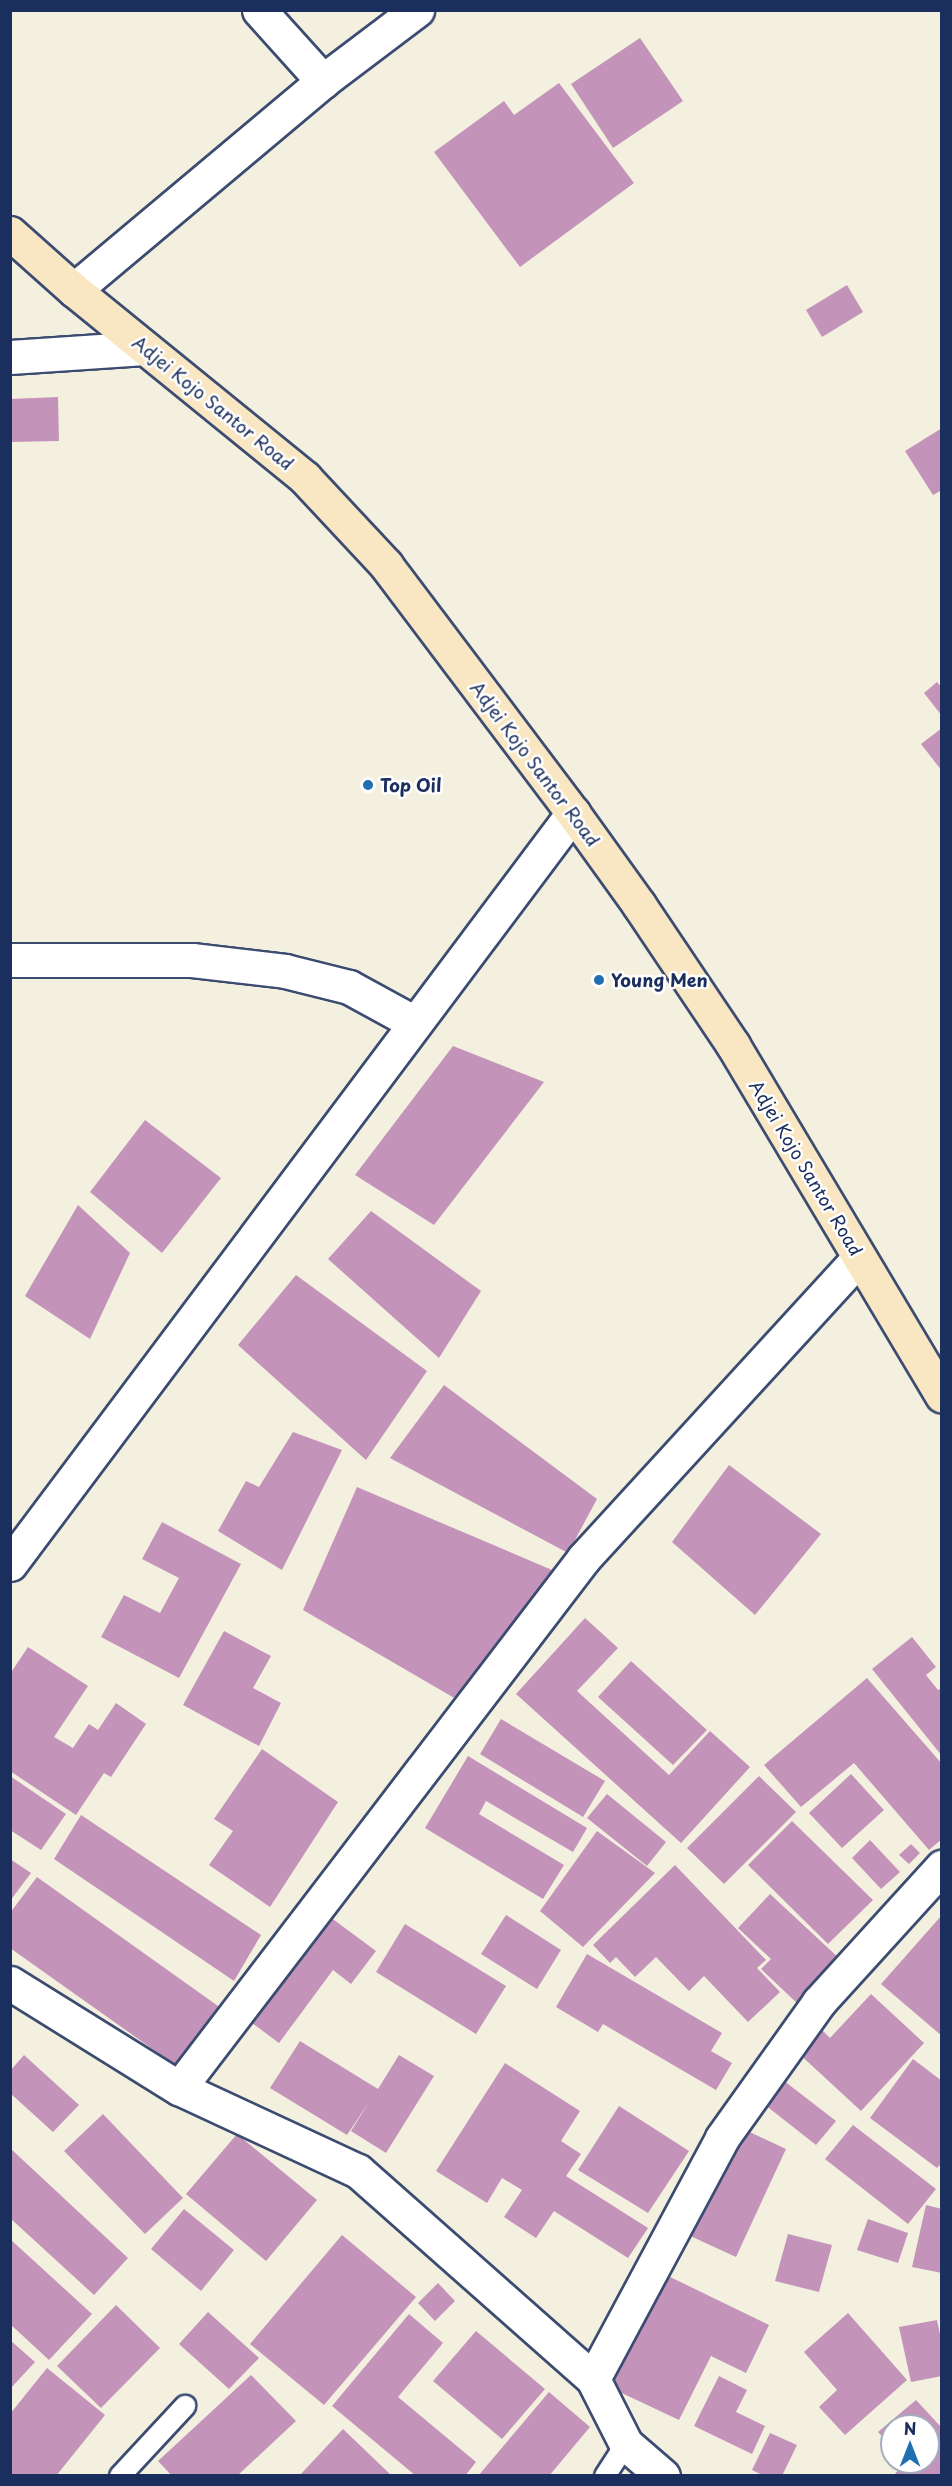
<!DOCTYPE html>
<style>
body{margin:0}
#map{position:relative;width:952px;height:2486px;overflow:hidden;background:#f4f0df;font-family:"Playpen Sans",sans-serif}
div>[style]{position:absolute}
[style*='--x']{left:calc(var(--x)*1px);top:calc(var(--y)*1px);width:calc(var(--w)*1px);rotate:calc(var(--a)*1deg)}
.building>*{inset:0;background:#c493ba}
.roads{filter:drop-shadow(2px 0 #3c4c71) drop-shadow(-2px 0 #3c4c71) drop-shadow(0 2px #3c4c71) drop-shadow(0 -2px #3c4c71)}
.lane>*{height:20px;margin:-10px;padding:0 10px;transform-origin:10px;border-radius:10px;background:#fff}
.street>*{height:33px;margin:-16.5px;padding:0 16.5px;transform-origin:16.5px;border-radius:16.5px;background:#fff}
.secondary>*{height:33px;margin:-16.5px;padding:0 16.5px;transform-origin:16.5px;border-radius:16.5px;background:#f9e7c3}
.dots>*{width:16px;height:16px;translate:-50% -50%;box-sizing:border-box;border:3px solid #fff;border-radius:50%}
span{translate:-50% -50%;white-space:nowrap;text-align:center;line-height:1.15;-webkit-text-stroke:5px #fff;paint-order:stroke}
.street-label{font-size:18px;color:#1b2f5e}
.poi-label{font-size:18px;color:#1b2f5e;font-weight:700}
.left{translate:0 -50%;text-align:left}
.frame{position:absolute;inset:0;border:12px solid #1b2f5e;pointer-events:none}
.north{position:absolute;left:880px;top:2414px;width:60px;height:60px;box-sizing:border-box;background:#fff;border:2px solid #a4acbf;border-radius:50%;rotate:0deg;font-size:16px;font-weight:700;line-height:24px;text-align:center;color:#1b2f5e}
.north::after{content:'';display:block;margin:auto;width:21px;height:27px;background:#1f6fb2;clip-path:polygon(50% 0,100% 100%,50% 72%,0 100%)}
</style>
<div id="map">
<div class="building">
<i style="clip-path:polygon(640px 38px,683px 101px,613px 148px,571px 84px)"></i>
<i style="clip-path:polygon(559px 83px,634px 183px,520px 267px,434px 152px,504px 101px,514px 115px)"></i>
<i style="clip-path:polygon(847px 285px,863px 312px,822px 337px,806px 310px)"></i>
<i style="clip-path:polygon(58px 397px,59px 441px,10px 442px,10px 399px)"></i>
<i style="clip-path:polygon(942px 428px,942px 490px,933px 495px,905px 451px)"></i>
<i style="clip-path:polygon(937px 682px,942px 688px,942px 716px,924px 693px)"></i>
<i style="clip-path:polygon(942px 728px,942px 771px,921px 744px)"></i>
<i style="clip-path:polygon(453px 1046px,544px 1082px,434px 1225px,355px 1175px)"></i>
<i style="clip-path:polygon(145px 1120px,221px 1178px,162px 1253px,90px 1192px)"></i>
<i style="clip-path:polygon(78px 1205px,130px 1253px,90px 1339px,25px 1296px)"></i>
<i style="clip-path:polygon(371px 1211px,481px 1291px,439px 1358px,328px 1259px)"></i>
<i style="clip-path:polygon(296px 1275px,427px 1371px,366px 1460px,238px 1345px)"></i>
<i style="clip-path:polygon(444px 1385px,597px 1499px,568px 1553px,390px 1458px)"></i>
<i style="clip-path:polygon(293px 1432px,342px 1450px,282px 1570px,218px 1531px,246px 1481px,259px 1487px)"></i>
<i style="clip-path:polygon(729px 1465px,821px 1534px,755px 1615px,672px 1542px)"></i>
<i style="clip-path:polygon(357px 1487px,552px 1570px,468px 1706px,303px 1610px)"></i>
<i style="clip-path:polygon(162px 1522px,241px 1564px,179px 1678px,101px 1637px,124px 1595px,160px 1613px,179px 1578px,142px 1559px)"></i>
<i style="clip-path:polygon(585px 1618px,618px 1648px,577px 1691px,669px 1775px,710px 1731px,750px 1767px,681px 1843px,516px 1694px)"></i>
<i style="clip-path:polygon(224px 1631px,271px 1656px,253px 1688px,281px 1703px,259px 1746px,183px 1705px)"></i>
<i style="clip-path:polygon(912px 1637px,936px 1667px,926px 1675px,938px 1690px,942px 1688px,942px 1756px,872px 1669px)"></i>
<i style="clip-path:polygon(28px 1647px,88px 1686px,54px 1737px,73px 1748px,89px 1724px,98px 1730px,116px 1703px,146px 1724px,111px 1777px,104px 1773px,76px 1815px,10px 1771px,10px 1674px)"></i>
<i style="clip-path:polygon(631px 1661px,707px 1730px,673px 1765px,598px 1697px)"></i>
<i style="clip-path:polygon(867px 1678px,942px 1764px,942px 1839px,929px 1850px,854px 1763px,801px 1807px,764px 1765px)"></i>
<i style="clip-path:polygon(501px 1719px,605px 1781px,583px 1817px,480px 1754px)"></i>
<i style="clip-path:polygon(262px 1749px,338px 1802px,270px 1907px,209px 1865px,233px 1831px,214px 1819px)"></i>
<i style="clip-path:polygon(468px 1756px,587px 1828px,573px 1852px,486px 1801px,479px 1814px,564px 1865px,543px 1899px,425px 1828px)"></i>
<i style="clip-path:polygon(851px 1774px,884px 1810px,842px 1848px,809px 1813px)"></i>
<i style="clip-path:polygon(10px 1776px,66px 1814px,41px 1850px,10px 1830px)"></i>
<i style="clip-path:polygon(759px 1776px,796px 1812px,724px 1884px,687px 1848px)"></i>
<i style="clip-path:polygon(607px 1794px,666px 1842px,647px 1866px,587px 1818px)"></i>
<i style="clip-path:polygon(81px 1815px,261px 1935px,234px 1981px,54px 1859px)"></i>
<i style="clip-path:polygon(792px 1821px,873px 1900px,828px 1944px,748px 1865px)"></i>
<i style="clip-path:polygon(597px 1831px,655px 1873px,583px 1947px,540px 1911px)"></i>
<i style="clip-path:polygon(870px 1840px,900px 1872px,881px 1889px,852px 1858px)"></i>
<i style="clip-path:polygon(911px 1844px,920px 1853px,909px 1864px,899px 1855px)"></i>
<i style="clip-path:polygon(10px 1859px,31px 1873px,10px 1901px)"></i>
<i style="clip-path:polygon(675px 1865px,766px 1960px,757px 1968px,780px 1992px,748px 2022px,704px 1976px,689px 1991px,656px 1957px,635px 1977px,616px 1957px,610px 1963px,593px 1945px)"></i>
<i style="clip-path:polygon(37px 1877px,225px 2011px,182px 2070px,10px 1948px,10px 1913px)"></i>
<i style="clip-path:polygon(770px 1894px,841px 1960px,799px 2005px,761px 1969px,771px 1959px,738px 1928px)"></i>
<i style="clip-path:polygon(322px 1911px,376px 1951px,351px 1984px,333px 1970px,279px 2043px,244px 2017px)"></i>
<i style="clip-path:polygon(506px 1915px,561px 1950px,537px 1989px,481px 1954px)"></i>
<i style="clip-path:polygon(942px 1915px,942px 2036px,881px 1984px)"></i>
<i style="clip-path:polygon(405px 1924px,506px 1986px,476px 2034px,376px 1972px)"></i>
<i style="clip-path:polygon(587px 1954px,722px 2033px,711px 2051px,732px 2063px,716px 2090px,603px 2024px,598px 2032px,556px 2007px)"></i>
<i style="clip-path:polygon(871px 1994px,924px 2043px,861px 2111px,795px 2050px,818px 2026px,830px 2038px)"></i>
<i style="clip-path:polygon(300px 2041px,378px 2089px,399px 2055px,434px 2076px,386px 2153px,351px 2131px,369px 2102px,347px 2135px,270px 2088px)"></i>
<i style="clip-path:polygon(24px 2055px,79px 2105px,53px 2132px,10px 2093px,10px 2071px)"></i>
<i style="clip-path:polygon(913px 2059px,942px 2081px,942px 2163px,937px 2168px,870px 2118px)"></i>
<i style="clip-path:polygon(505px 2063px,580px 2111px,561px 2141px,581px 2154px,566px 2176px,648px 2228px,628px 2258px,554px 2211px,536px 2238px,504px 2217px,522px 2190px,502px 2178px,487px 2203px,436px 2171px)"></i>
<i style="clip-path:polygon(779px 2077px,836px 2121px,816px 2145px,760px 2101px)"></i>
<i style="clip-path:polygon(619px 2106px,689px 2151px,648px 2213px,578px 2170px)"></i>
<i style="clip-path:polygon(103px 2114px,183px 2198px,145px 2234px,64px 2151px)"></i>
<i style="clip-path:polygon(853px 2125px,936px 2189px,908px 2224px,825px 2159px)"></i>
<i style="clip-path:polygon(737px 2126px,786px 2149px,736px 2257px,686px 2234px)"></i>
<i style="clip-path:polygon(237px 2134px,317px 2200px,266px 2261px,186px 2194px)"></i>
<i style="clip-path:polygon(10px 2148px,128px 2258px,94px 2295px,10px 2218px)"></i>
<i style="clip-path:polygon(926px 2205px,942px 2209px,942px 2273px,912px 2267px)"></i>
<i style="clip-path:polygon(184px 2209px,234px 2250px,201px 2291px,151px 2249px)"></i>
<i style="clip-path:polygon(868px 2219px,908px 2233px,898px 2263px,857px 2250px)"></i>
<i style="clip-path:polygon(788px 2234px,832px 2245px,819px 2292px,775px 2281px)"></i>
<i style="clip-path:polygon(342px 2235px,416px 2297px,324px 2405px,250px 2344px)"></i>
<i style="clip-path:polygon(10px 2239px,92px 2314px,49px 2360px,10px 2324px)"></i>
<i style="clip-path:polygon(664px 2274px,769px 2325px,746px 2373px,711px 2356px,679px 2420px,609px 2387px)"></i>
<i style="clip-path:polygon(438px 2283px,455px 2301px,435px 2321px,418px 2303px)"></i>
<i style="clip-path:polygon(116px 2305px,160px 2348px,101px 2408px,57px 2366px)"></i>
<i style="clip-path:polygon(208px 2312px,259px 2358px,229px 2389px,179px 2344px)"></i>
<i style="clip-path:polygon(848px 2313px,907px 2380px,845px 2435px,819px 2407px,837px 2390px,804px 2352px)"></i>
<i style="clip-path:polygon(409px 2314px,443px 2343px,398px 2397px,476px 2462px,465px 2476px,416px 2476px,332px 2406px)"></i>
<i style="clip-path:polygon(937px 2320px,942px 2344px,942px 2376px,911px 2382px,899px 2327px)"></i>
<i style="clip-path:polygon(476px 2331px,545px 2389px,502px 2439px,433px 2381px)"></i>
<i style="clip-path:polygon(10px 2340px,35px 2362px,10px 2389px)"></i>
<i style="clip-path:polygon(47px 2368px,105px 2415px,56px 2476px,10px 2476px,10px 2414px)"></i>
<i style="clip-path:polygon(251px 2375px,296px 2421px,237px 2476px,172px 2476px,158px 2461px)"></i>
<i style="clip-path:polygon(719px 2376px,747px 2390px,736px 2412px,765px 2426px,752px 2454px,694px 2426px)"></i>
<i style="clip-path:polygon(549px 2392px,590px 2427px,549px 2476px,478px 2476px)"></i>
<i style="clip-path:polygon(916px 2400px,942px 2428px,942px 2476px,893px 2476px,906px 2462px,928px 2462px,928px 2426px,892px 2426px,892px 2447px,878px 2432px)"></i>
<i style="clip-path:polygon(343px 2429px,392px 2476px,299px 2476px)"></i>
<i style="clip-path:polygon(770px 2433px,797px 2445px,782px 2476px,764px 2476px,752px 2470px)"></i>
</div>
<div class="roads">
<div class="lane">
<i style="--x:120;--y:2476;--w:96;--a:-47.1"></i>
<i style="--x:605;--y:2476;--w:38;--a:-57"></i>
</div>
<div class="street">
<i style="--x:259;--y:10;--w:96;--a:48"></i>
<i style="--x:74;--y:290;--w:325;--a:-40"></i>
<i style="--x:323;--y:81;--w:118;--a:-37.1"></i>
<i style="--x:10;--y:357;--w:135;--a:-3.8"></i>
<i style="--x:10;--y:960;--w:182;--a:0"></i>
<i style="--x:192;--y:960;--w:94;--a:6.7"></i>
<i style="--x:285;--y:971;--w:66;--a:14"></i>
<i style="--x:349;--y:987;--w:75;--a:28.6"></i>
<i style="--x:10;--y:1564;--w:939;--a:-53.14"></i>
<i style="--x:10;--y:1983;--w:199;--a:31.9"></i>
<i style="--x:179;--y:2088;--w:197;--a:24.9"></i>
<i style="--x:358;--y:2171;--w:314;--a:41.5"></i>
<i style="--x:593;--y:2379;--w:73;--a:63.1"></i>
<i style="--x:626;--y:2444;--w:49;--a:40.9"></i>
<i style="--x:179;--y:2088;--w:667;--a:-52.61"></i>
<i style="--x:584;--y:1558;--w:407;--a:-47.5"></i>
<i style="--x:593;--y:2379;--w:273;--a:-61.8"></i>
<i style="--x:722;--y:2138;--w:167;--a:-54.5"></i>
<i style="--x:819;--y:2002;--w:183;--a:-47.7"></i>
</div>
<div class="secondary">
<i style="--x:10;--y:233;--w:86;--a:41.7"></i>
<i style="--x:74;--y:290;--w:298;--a:39.1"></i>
<i style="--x:305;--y:478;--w:119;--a:47"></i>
<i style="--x:386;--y:565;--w:311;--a:53"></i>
<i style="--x:573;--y:813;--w:113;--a:54.3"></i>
<i style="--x:639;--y:905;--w:169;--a:56.1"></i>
<i style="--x:733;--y:1045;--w:408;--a:59.2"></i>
</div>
</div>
<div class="dots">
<i style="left:368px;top:785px;background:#1f6fb2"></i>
<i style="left:599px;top:980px;background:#1f6fb2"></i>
</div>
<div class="street-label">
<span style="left:213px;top:403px;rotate:39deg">Adjei Kojo Santor Road</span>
<span style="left:535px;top:764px;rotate:53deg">Adjei Kojo Santor Road</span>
<span style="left:806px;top:1168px;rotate:59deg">Adjei Kojo Santor Road</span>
</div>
<div class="poi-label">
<span class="left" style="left:380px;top:785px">Top Oil</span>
<span class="left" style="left:611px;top:980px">Young Men</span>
</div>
<div class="frame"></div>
<div class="north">N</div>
</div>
